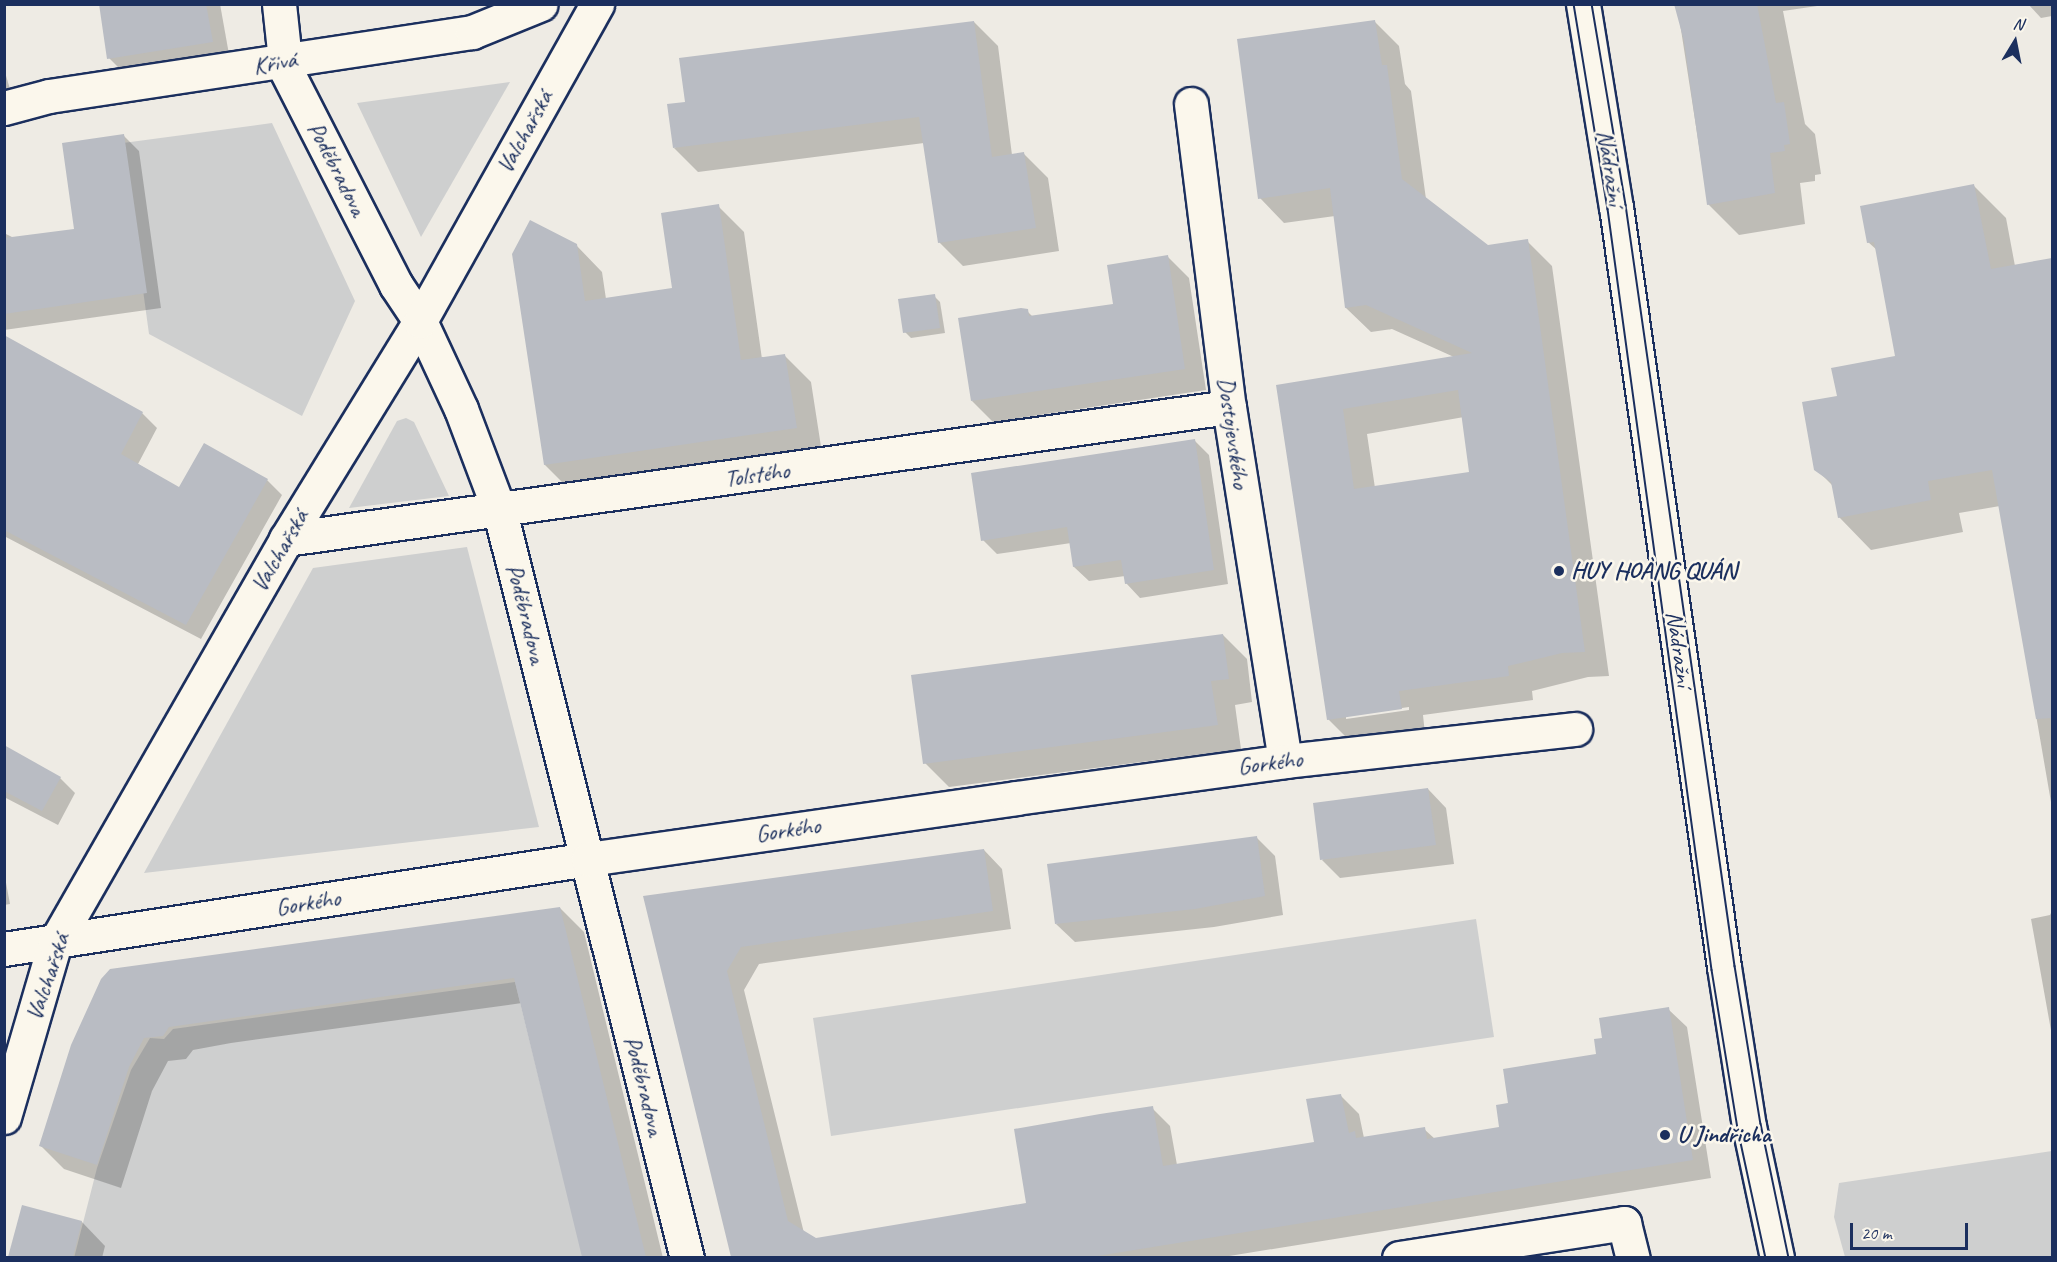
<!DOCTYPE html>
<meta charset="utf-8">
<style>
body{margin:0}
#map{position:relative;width:2057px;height:1262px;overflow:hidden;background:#eeebe4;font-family:Caveat,sans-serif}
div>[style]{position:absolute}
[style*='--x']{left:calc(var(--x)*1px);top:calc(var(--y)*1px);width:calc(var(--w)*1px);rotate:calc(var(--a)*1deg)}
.green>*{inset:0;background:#cecfcf}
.shadow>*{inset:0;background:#0003}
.building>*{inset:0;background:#b9bcc3}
.roads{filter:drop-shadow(2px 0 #1b2f5e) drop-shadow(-2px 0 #1b2f5e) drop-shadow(0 2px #1b2f5e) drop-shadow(0 -2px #1b2f5e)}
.street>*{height:33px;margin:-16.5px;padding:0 16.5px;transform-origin:16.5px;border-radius:16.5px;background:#fbf7ec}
.tram>*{height:1.5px;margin:-0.75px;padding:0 0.75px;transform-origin:0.75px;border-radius:0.75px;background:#1b2f5e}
.dots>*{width:16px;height:16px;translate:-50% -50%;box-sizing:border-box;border:3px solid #fbf7ec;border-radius:50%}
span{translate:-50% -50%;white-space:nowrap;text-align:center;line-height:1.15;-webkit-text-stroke:5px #fbf7ec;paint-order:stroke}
.street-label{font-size:24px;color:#1b2f5e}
.poi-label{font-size:24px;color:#1b2f5e;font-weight:700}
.left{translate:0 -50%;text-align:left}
.frame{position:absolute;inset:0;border:6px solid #1b2f5e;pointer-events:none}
.north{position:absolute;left:1985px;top:12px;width:60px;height:60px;-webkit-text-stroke:4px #fbf7ec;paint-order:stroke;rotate:10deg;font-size:16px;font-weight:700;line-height:24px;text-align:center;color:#1b2f5e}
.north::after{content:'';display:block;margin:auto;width:21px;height:27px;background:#1b2f5e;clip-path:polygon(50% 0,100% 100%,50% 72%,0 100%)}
.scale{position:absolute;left:1850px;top:1223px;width:118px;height:27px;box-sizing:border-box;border:3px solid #1b2f5e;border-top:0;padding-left:8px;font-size:18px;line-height:21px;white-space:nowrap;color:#1b2f5e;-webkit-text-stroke:4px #fbf7ec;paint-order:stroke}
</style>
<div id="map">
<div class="green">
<i style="clip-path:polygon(510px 82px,421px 237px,357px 103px)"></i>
<i style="clip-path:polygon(272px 123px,355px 301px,302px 416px,149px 334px,123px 143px)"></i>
<i style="clip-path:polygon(406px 418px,414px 422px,449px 496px,349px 508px,397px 421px)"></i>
<i style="clip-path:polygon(467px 547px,539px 827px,144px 873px,313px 568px)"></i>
<i style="clip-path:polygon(1476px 919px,1494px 1037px,831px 1136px,813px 1018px)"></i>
<i style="clip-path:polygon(515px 982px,583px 1257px,74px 1258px,97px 1168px,131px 1070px,150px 1038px,164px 1039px,173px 1029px)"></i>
<i style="clip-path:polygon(2052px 1151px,2052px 1257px,1845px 1257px,1834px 1217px,1839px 1183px)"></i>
</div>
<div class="shadow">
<i style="clip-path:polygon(100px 4px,220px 4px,230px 60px,127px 76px,109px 58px)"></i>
<i style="clip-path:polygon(1677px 4px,1831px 4px,1783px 11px,1805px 124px,1815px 134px,1821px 174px,1815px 175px,1815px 181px,1800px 183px,1805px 224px,1739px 235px,1708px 204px)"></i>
<i style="clip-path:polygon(2028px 4px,2052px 4px,2052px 16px,2041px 18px)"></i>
<i style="clip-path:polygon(974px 22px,998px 46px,1012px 155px,1024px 154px,1048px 178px,1059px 251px,963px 266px,939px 242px,924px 143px,698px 172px,674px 148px)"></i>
<i style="clip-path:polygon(evenodd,1375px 22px,1399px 46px,1405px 84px,1411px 91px,1426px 199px,1487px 247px,1527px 241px,1552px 266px,1609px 676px,1588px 677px,1532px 691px,1533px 700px,1423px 715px,1425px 734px,1353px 744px,1328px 719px,1277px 387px,1454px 357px,1392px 329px,1371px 332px,1346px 308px,1335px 216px,1284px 223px,1260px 198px,1375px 22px,1464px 417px,1471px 474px,1375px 488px,1367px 434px,1464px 417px,1375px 22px,1409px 707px,1409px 710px,1346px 719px,1346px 716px,1409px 707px)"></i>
<i style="clip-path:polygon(4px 69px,10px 89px,4px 90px)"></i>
<i style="clip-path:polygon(124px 136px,139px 151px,161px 308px,4px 330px,4px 233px,14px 238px,76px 230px)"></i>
<i style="clip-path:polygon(1974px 186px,2006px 218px,2015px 266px,2052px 259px,2052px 808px,2000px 506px,1959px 513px,1963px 532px,1871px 550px,1839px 517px,1833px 486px,1816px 469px,1839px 397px,1897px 357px,1878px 251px,1868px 242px)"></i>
<i style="clip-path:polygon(718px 206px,744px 232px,762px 359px,785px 356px,811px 382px,822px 453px,571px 491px,545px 465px,576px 245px,602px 272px,606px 299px,673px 290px)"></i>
<i style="clip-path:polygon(1168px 257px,1189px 278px,1206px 390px,993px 422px,972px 401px,1027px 311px,1033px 317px,1115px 305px)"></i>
<i style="clip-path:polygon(934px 296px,940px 302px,945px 333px,911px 338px,905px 332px)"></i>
<i style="clip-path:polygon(4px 337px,142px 413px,157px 428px,138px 464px,180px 489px,267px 480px,282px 495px,201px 639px,4px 536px)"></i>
<i style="clip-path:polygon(1194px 440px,1209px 455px,1228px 584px,1140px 598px,1126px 583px,1125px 576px,1089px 581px,1074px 567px,1071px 543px,997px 554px,983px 540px)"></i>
<i style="clip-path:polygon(1223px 635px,1247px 659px,1252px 702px,1235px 705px,1241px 749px,949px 787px,925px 763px)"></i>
<i style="clip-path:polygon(4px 746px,60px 778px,75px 793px,58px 825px,4px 797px)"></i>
<i style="clip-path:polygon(1428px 789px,1446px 808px,1454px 864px,1340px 878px,1322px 860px)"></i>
<i style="clip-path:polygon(1256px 837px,1275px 856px,1283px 915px,1214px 927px,1075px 942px,1056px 924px)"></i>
<i style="clip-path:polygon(984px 850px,1002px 869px,1011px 929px,759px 964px,744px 990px,804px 1233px,815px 1240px,1028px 1205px,1152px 1108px,1170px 1126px,1177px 1165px,1316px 1143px,1341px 1096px,1359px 1114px,1364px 1138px,1424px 1129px,1435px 1139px,1501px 1128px,1509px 1104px,1598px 1055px,1604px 1039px,1668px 1009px,1687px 1027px,1711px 1178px,1217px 1258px,733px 1258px,645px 897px)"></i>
<i style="clip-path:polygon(4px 872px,10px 904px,4px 905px)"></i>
<i style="clip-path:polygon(560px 908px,584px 932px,663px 1258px,583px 1258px,522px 1003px,231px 1043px,193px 1050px,186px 1059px,168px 1061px,152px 1091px,121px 1188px,64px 1169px,41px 1146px,72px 1046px)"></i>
<i style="clip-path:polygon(2052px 911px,2052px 1036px,2031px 919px,2050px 915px)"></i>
<i style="clip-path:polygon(23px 1207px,82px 1222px,105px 1246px,102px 1258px,10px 1258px)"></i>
</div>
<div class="building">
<i style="clip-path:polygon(99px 4px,206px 4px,213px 42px,107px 59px)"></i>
<i style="clip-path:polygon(1674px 4px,1757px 4px,1776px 103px,1784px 102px,1790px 144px,1784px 145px,1785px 151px,1770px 153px,1775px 193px,1707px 205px,1684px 41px)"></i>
<i style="clip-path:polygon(evenodd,1375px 20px,1382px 65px,1387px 65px,1402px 179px,1488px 245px,1528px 239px,1585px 652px,1562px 653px,1508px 666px,1509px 676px,1399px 691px,1402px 709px,1327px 720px,1276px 385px,1472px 353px,1366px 305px,1345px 308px,1330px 188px,1258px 199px,1237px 39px,1375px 20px,1458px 390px,1469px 472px,1354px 489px,1343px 409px,1458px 390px)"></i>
<i style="clip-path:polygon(974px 21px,992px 157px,1024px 152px,1036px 228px,938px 243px,919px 117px,673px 148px,667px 104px,685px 102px,679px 58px)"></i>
<i style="clip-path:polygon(124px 134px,147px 293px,4px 314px,4px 238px,74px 229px,62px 143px)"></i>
<i style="clip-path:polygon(1974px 184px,1991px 269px,2052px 258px,2052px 718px,2036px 719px,1992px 470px,1928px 481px,1931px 500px,1838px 518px,1831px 482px,1814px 470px,1802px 402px,1837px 396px,1831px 368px,1895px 356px,1874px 242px,1867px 243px,1860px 206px)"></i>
<i style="clip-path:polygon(719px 204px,741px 360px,785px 354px,797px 428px,544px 465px,512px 254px,530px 220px,577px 244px,585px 301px,672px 288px,661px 213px)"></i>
<i style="clip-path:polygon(1168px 255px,1185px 369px,971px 401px,958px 318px,1021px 308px,1028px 309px,1029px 316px,1113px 304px,1107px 265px)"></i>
<i style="clip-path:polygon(935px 294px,940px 328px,903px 333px,898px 299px)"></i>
<i style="clip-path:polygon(4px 335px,143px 412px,121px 454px,179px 487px,204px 443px,268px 479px,186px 625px,4px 530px)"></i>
<i style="clip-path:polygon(1195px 439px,1214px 570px,1125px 584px,1121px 560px,1073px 567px,1067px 527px,981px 541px,971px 473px)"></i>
<i style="clip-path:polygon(1223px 634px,1229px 679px,1211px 681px,1218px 725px,923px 764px,911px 675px)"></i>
<i style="clip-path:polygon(4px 745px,61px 777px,42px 811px,4px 791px)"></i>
<i style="clip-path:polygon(1428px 788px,1436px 845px,1320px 860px,1313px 803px)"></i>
<i style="clip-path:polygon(1257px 836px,1265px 896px,1195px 909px,1055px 924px,1047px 864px)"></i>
<i style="clip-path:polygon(984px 849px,993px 911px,741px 947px,727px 971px,788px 1221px,816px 1238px,1026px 1203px,1014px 1129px,1100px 1114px,1153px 1106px,1163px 1166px,1314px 1142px,1306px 1099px,1341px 1094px,1349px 1133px,1355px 1131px,1356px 1138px,1425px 1127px,1427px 1139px,1499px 1127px,1496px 1105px,1508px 1103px,1503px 1069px,1596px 1054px,1594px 1039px,1602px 1038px,1599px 1018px,1669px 1007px,1693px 1160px,1091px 1257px,731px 1257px,643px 896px)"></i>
<i style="clip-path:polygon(560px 907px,646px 1257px,582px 1257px,514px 978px,169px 1027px,163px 1036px,144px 1038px,129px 1067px,97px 1165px,39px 1146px,71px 1045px,101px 979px,110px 969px)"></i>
<i style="clip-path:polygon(22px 1205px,82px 1221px,73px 1257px,8px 1257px)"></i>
</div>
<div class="roads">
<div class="street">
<i style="--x:279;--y:4;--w:66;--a:83.9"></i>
<i style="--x:286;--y:70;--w:242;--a:62.9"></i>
<i style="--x:396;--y:285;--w:43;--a:56.3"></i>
<i style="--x:420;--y:321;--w:97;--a:65"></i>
<i style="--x:461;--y:409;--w:110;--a:69.3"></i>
<i style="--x:500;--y:512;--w:769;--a:75.93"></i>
<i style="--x:1583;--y:4;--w:206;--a:80.8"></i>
<i style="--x:1616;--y:207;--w:768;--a:81.91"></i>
<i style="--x:1724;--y:967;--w:161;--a:81.1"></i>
<i style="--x:1749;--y:1126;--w:135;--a:78"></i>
<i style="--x:1191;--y:104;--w:305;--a:82.9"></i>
<i style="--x:1229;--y:407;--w:358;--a:81"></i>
<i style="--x:4;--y:108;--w:47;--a:-14.9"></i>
<i style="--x:49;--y:96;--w:428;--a:-8.6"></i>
<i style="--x:472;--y:32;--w:74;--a:-22.1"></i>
<i style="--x:286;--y:539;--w:952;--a:-7.97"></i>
<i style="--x:4;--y:949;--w:591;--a:-8.76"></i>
<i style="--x:588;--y:859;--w:432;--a:-8.1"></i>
<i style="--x:1016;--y:798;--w:272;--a:-7.8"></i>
<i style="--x:1285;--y:761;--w:292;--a:-6.3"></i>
<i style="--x:4;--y:1117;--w:181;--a:-73.7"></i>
<i style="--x:55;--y:943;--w:465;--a:-60.2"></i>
<i style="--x:286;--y:539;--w:256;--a:-58.4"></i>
<i style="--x:420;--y:321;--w:363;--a:-60.8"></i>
<i style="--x:1399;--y:1258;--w:228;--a:-8.8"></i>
<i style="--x:1624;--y:1223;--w:36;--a:76"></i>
</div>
</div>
<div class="tram">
<i style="--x:1574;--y:4;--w:208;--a:80.6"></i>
<i style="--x:1608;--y:209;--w:768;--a:82.22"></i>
<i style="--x:1712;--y:970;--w:161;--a:80.7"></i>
<i style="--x:1738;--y:1129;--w:132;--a:77.8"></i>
<i style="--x:1592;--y:4;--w:204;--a:80.4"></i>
<i style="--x:1626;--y:205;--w:769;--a:81.85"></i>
<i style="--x:1735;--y:966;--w:160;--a:80.7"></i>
<i style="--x:1761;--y:1124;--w:137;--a:78.2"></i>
</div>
<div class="dots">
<i style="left:1559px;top:571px;background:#1b2f5e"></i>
<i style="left:1665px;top:1135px;background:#1b2f5e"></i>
</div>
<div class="street-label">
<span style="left:275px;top:63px;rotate:-9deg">Křivá</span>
<span style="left:525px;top:132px;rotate:-61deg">Valchařská</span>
<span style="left:1610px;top:168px;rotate:81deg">Nádražní</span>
<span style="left:337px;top:169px;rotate:63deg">Poděbradova</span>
<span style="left:1233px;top:433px;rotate:82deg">Dostojevského</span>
<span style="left:757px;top:475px;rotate:-8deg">Tolstého</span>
<span style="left:280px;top:551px;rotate:-60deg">Valchařská</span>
<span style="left:526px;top:614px;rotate:76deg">Poděbradova</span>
<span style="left:1679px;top:649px;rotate:82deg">Nádražní</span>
<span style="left:1270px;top:763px;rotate:-7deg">Gorkého</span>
<span style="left:788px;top:830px;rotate:-8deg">Gorkého</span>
<span style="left:308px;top:903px;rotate:-9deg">Gorkého</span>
<span style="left:48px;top:977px;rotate:-71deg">Valchařská</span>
<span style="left:644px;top:1086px;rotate:76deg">Poděbradova</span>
</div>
<div class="poi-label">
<span class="left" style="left:1571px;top:571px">HUY HOÀNG QUÁN</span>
<span class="left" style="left:1677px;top:1135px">U Jindřicha</span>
</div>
<div class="frame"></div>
<div class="north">N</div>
<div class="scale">20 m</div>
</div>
